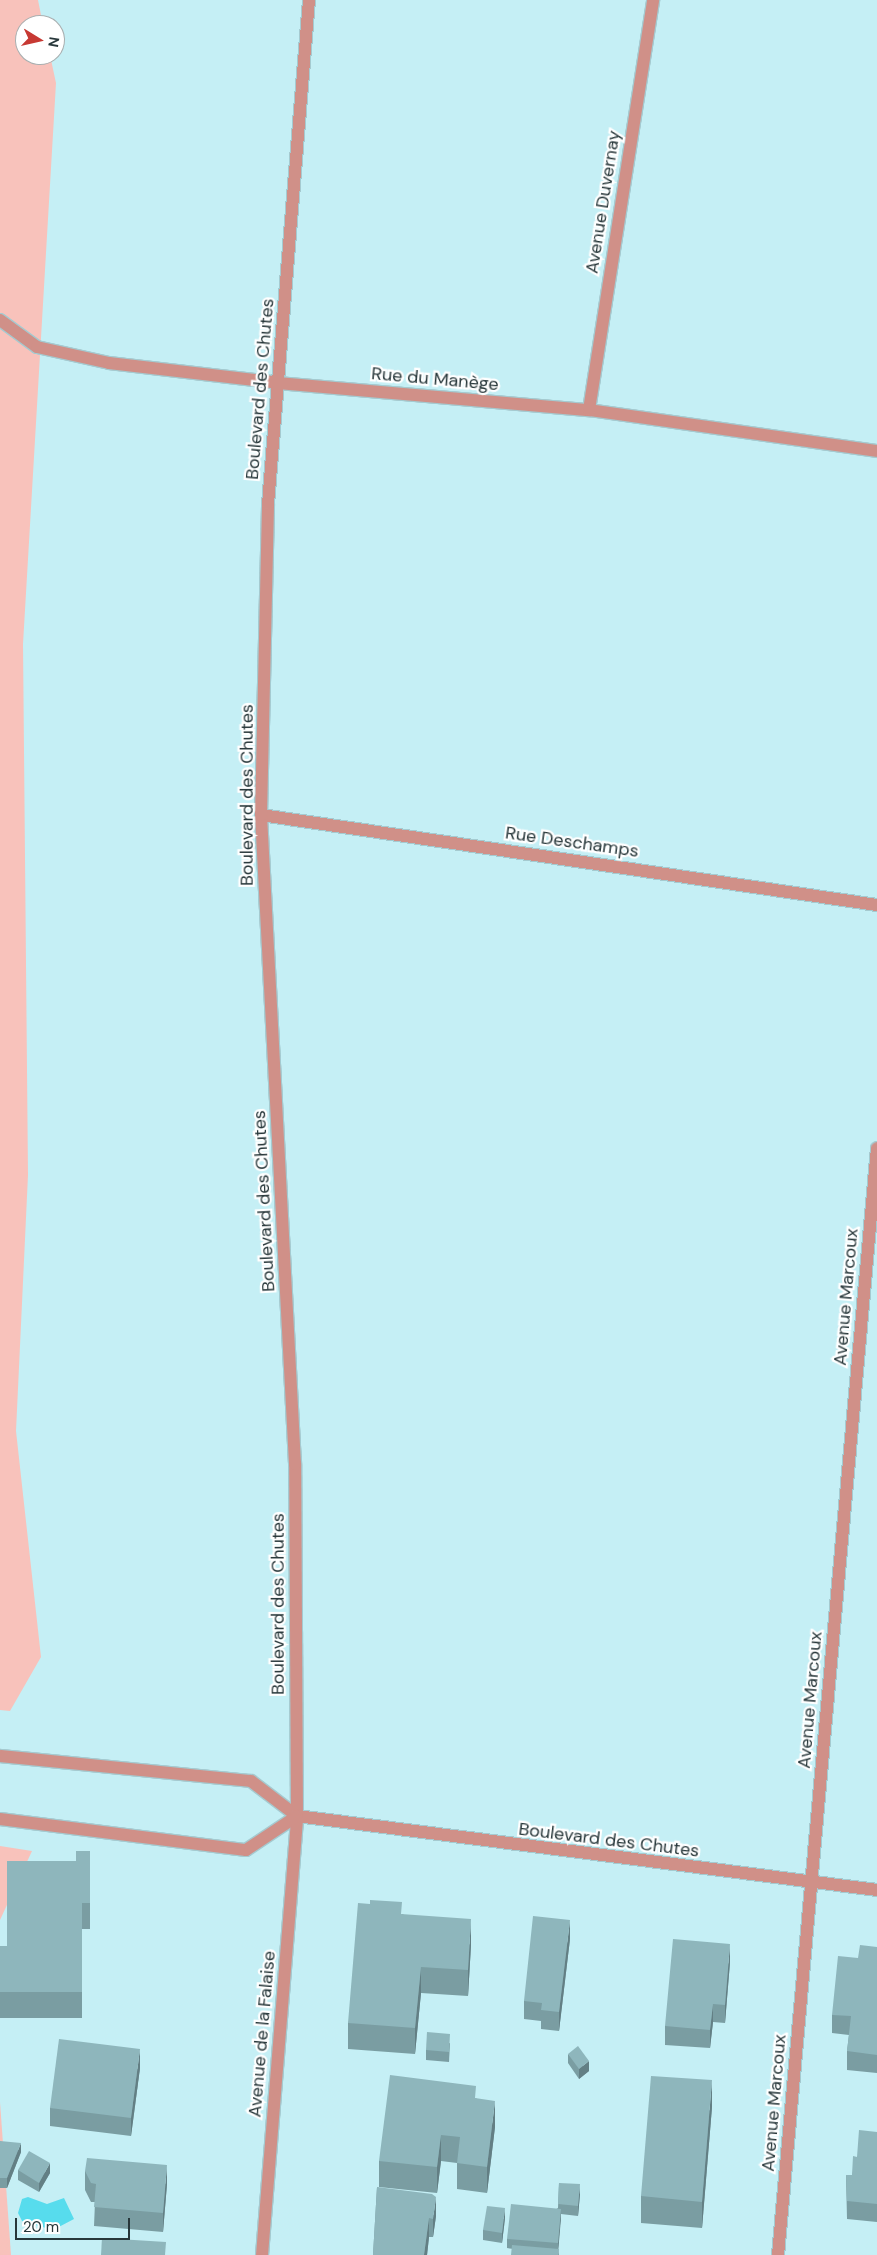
<!DOCTYPE html>
<meta charset="utf-8">
<style>
body{margin:0}
#map{position:relative;width:877px;height:2255px;overflow:hidden;background:#c5eff5;font-family:"DM Sans",sans-serif}
div>[style]{position:absolute}
[style*='--x']{left:calc(var(--x)*1px);top:calc(var(--y)*1px);width:calc(var(--w)*1px);rotate:calc(var(--a)*1deg)}
.green>*{inset:0;background:#f8c2bb}
.water>*{inset:0;background:#57dced}
.roads{filter:drop-shadow(1px 0 #a5cad0) drop-shadow(-1px 0 #a5cad0) drop-shadow(0 1px #a5cad0) drop-shadow(0 -1px #a5cad0)}
.minor>*{height:12px;margin:-6px;padding:0 6px;transform-origin:6px;border-radius:6px;background:#d09088}
.tertiary>*{height:12px;margin:-6px;padding:0 6px;transform-origin:6px;border-radius:6px;background:#d09088}
.wall>*{inset:0;background:#7a9da2}
.shaded-wall>*{inset:0;background:#637f84}
.building>*{inset:0;background:#8eb6bc}
span{translate:-50% -50%;white-space:nowrap;text-align:center;line-height:1.15;-webkit-text-stroke:4.5px #fff;paint-order:stroke}
.street-label{font-size:18px;color:#27373a}
.north{position:absolute;left:15px;top:15px;width:50px;height:50px;box-sizing:border-box;background:#fff;border:1px solid #a9afb0;border-radius:50%;rotate:99deg;font-size:14px;font-weight:700;line-height:20px;text-align:center;color:#27373a}
.north::after{content:'';display:block;margin:auto;width:18px;height:22px;background:#c73933;clip-path:polygon(50% 0,100% 100%,50% 72%,0 100%)}
.scale{position:absolute;left:15px;top:2218px;width:115px;height:22px;box-sizing:border-box;border:2px solid #27373a;border-top:0;padding-left:6px;font-size:15px;line-height:18px;white-space:nowrap;color:#27373a;-webkit-text-stroke:4px #fff;paint-order:stroke}
</style>
<div id="map">
<div class="green">
<i style="clip-path:polygon(0 0,38px 0,43px 25px,25px 25px,25px 55px,50px 55px,56px 83px,23px 644px,28px 1175px,16px 1431px,41px 1657px,10px 1711px,0 1710px)"></i>
<i style="clip-path:polygon(0 1846px,32px 1851px,0 1920px)"></i>
<i style="clip-path:polygon(0 2102px,11px 2255px,0 2255px)"></i>
</div>
<div class="water">
<i style="clip-path:polygon(28px 2197px,47px 2204px,64px 2198px,74px 2219px,53px 2230px,22px 2221px,18px 2213px,22px 2199px)"></i>
</div>
<div class="roads">
<div class="minor">
<i style="--x:0;--y:320;--w:46;--a:36.1"></i>
<i style="--x:37;--y:347;--w:74;--a:12.5"></i>
<i style="--x:109;--y:363;--w:170;--a:6.7"></i>
<i style="--x:278;--y:383;--w:312;--a:5"></i>
<i style="--x:589;--y:410;--w:291;--a:8.1"></i>
<i style="--x:589;--y:410;--w:415;--a:-81.1"></i>
<i style="--x:261;--y:815;--w:623;--a:8.31"></i>
<i style="--x:262;--y:2255;--w:440;--a:-85.4"></i>
<i style="--x:297;--y:1816;--w:352;--a:-90.3"></i>
<i style="--x:295;--y:1464;--w:650;--a:-93"></i>
<i style="--x:261;--y:815;--w:311;--a:-88.7"></i>
<i style="--x:268;--y:504;--w:506;--a:-85.35"></i>
<i style="--x:778;--y:2255;--w:1111;--a:-84.89"></i>
</div>
<div class="tertiary">
<i style="--x:0;--y:1756;--w:252;--a:5.7"></i>
<i style="--x:251;--y:1781;--w:58;--a:37.3"></i>
<i style="--x:297;--y:1816;--w:585;--a:7.27"></i>
<i style="--x:0;--y:1819;--w:248;--a:7.2"></i>
<i style="--x:246;--y:1850;--w:61;--a:-33.7"></i>
</div>
</div>
<div class="wall">
<i style="clip-path:polygon(90px 1851px,90px 1929px,82px 1929px,82px 2018px,0 2018px,0 1946px,7px 1946px,76px 1861px)"></i>
<i style="clip-path:polygon(402px 1914px,471px 1945px,468px 1996px,421px 1993px,415px 2054px,348px 2049px,348px 2023px)"></i>
<i style="clip-path:polygon(570px 1939px,559px 2031px,541px 2029px,541px 2021px,524px 2019px,524px 2001px)"></i>
<i style="clip-path:polygon(877px 1947px,877px 2073px,847px 2070px,847px 2051px,849px 2035px,832px 2033px,832px 2015px)"></i>
<i style="clip-path:polygon(730px 1962px,725px 2023px,713px 2022px,710px 2048px,665px 2045px,665px 2026px)"></i>
<i style="clip-path:polygon(450px 2043px,449px 2062px,426px 2060px,426px 2050px)"></i>
<i style="clip-path:polygon(568px 2054px,589px 2071px,579px 2079px,568px 2063px)"></i>
<i style="clip-path:polygon(140px 2068px,131px 2136px,50px 2126px,50px 2108px)"></i>
<i style="clip-path:polygon(476px 2098px,495px 2127px,487px 2193px,457px 2189px,457px 2163px,441px 2161px,437px 2193px,379px 2187px,379px 2161px)"></i>
<i style="clip-path:polygon(712px 2107px,702px 2228px,641px 2223px,641px 2196px)"></i>
<i style="clip-path:polygon(877px 2132px,877px 2222px,847px 2219px,846px 2175px,852px 2175px,857px 2157px)"></i>
<i style="clip-path:polygon(0 2141px,21px 2152px,7px 2188px,0 2188px)"></i>
<i style="clip-path:polygon(18px 2170px,50px 2173px,39px 2192px,18px 2180px)"></i>
<i style="clip-path:polygon(85px 2171px,167px 2184px,163px 2232px,94px 2226px,95px 2202px,91px 2202px,85px 2190px)"></i>
<i style="clip-path:polygon(559px 2183px,580px 2194px,578px 2216px,561px 2214px,558px 2249px,559px 2255px,507px 2248px,507px 2239px,558px 2208px)"></i>
<i style="clip-path:polygon(377px 2187px,436px 2216px,433px 2237px,429px 2237px,427px 2255px,373px 2255px)"></i>
<i style="clip-path:polygon(505px 2218px,502px 2243px,483px 2240px,483px 2230px)"></i>
</div>
<div class="shaded-wall">
<i style="clip-path:polygon(471px 1919px,471px 1945px,468px 1996px,468px 1970px)"></i>
<i style="clip-path:polygon(570px 1920px,570px 1939px,559px 2031px,559px 2012px)"></i>
<i style="clip-path:polygon(730px 1944px,730px 1962px,725px 2023px,725px 2005px)"></i>
<i style="clip-path:polygon(421px 1967px,421px 1993px,415px 2054px,415px 2028px)"></i>
<i style="clip-path:polygon(713px 2004px,713px 2022px,710px 2048px,710px 2030px)"></i>
<i style="clip-path:polygon(140px 2049px,140px 2068px,131px 2136px,131px 2118px)"></i>
<i style="clip-path:polygon(589px 2061px,589px 2071px,579px 2079px,579px 2069px)"></i>
<i style="clip-path:polygon(712px 2080px,712px 2107px,702px 2228px,702px 2202px)"></i>
<i style="clip-path:polygon(495px 2101px,495px 2127px,487px 2193px,487px 2167px)"></i>
<i style="clip-path:polygon(441px 2135px,441px 2161px,437px 2193px,437px 2167px)"></i>
<i style="clip-path:polygon(21px 2143px,21px 2152px,7px 2188px,7px 2178px)"></i>
<i style="clip-path:polygon(50px 2163px,50px 2173px,39px 2192px,39px 2183px)"></i>
<i style="clip-path:polygon(167px 2165px,167px 2184px,163px 2232px,163px 2213px)"></i>
<i style="clip-path:polygon(580px 2184px,580px 2194px,578px 2216px,578px 2206px)"></i>
<i style="clip-path:polygon(436px 2197px,436px 2216px,433px 2237px,433px 2219px)"></i>
<i style="clip-path:polygon(505px 2208px,505px 2218px,502px 2243px,502px 2233px)"></i>
<i style="clip-path:polygon(561px 2209px,561px 2218px,558px 2253px,558px 2243px)"></i>
<i style="clip-path:polygon(429px 2218px,429px 2237px,427px 2255px,424px 2255px)"></i>
</div>
<div class="building">
<i style="clip-path:polygon(76px 1851px,90px 1851px,90px 1903px,82px 1903px,82px 1992px,0 1992px,0 1946px,7px 1946px,7px 1861px,76px 1861px)"></i>
<i style="clip-path:polygon(370px 1900px,402px 1902px,401px 1914px,471px 1919px,468px 1970px,421px 1967px,415px 2028px,348px 2023px,358px 1903px,370px 1904px)"></i>
<i style="clip-path:polygon(533px 1916px,570px 1920px,559px 2012px,541px 2010px,542px 2003px,524px 2001px)"></i>
<i style="clip-path:polygon(673px 1939px,730px 1944px,725px 2005px,713px 2004px,710px 2030px,665px 2026px)"></i>
<i style="clip-path:polygon(860px 1945px,877px 1947px,877px 2055px,847px 2051px,851px 2016px,832px 2015px,838px 1956px,858px 1958px)"></i>
<i style="clip-path:polygon(427px 2032px,450px 2034px,449px 2052px,426px 2050px)"></i>
<i style="clip-path:polygon(59px 2039px,140px 2049px,131px 2118px,50px 2108px)"></i>
<i style="clip-path:polygon(578px 2046px,589px 2061px,579px 2069px,568px 2054px)"></i>
<i style="clip-path:polygon(390px 2075px,476px 2086px,475px 2098px,495px 2101px,487px 2167px,457px 2163px,460px 2137px,441px 2135px,437px 2167px,379px 2161px)"></i>
<i style="clip-path:polygon(651px 2076px,712px 2080px,702px 2202px,641px 2196px)"></i>
<i style="clip-path:polygon(859px 2130px,877px 2132px,877px 2204px,847px 2201px,846px 2175px,852px 2175px,853px 2156px,857px 2157px)"></i>
<i style="clip-path:polygon(0 2141px,21px 2143px,7px 2178px,0 2178px)"></i>
<i style="clip-path:polygon(29px 2151px,50px 2163px,39px 2183px,18px 2170px)"></i>
<i style="clip-path:polygon(87px 2158px,167px 2165px,163px 2213px,94px 2207px,96px 2184px,91px 2183px,85px 2171px)"></i>
<i style="clip-path:polygon(559px 2183px,580px 2184px,578px 2206px,558px 2204px)"></i>
<i style="clip-path:polygon(377px 2187px,432px 2194px,436px 2197px,433px 2219px,429px 2218px,424px 2255px,373px 2255px)"></i>
<i style="clip-path:polygon(511px 2204px,561px 2209px,558px 2243px,507px 2239px)"></i>
<i style="clip-path:polygon(487px 2206px,505px 2208px,502px 2233px,483px 2230px)"></i>
<i style="clip-path:polygon(102px 2238px,166px 2242px,165px 2255px,101px 2255px)"></i>
<i style="clip-path:polygon(512px 2245px,559px 2249px,558px 2255px,511px 2255px)"></i>
</div>
<div class="street-label">
<span style="left:603px;top:202px;rotate:-81deg">Avenue Duvernay</span>
<span style="left:435px;top:379px;rotate:5deg">Rue du Manège</span>
<span style="left:260px;top:389px;rotate:-85deg">Boulevard des Chutes</span>
<span style="left:247px;top:795px;rotate:-90deg">Boulevard des Chutes</span>
<span style="left:572px;top:842px;rotate:8deg">Rue Deschamps</span>
<span style="left:264px;top:1201px;rotate:-93deg">Boulevard des Chutes</span>
<span style="left:846px;top:1297px;rotate:-85deg">Avenue Marcoux</span>
<span style="left:278px;top:1604px;rotate:-90deg">Boulevard des Chutes</span>
<span style="left:810px;top:1700px;rotate:-85deg">Avenue Marcoux</span>
<span style="left:609px;top:1840px;rotate:7deg">Boulevard des Chutes</span>
<span style="left:262px;top:2034px;rotate:-85deg">Avenue de la Falaise</span>
<span style="left:774px;top:2103px;rotate:-85deg">Avenue Marcoux</span>
</div>
<div class="north">N</div>
<div class="scale">20 m</div>
</div>
